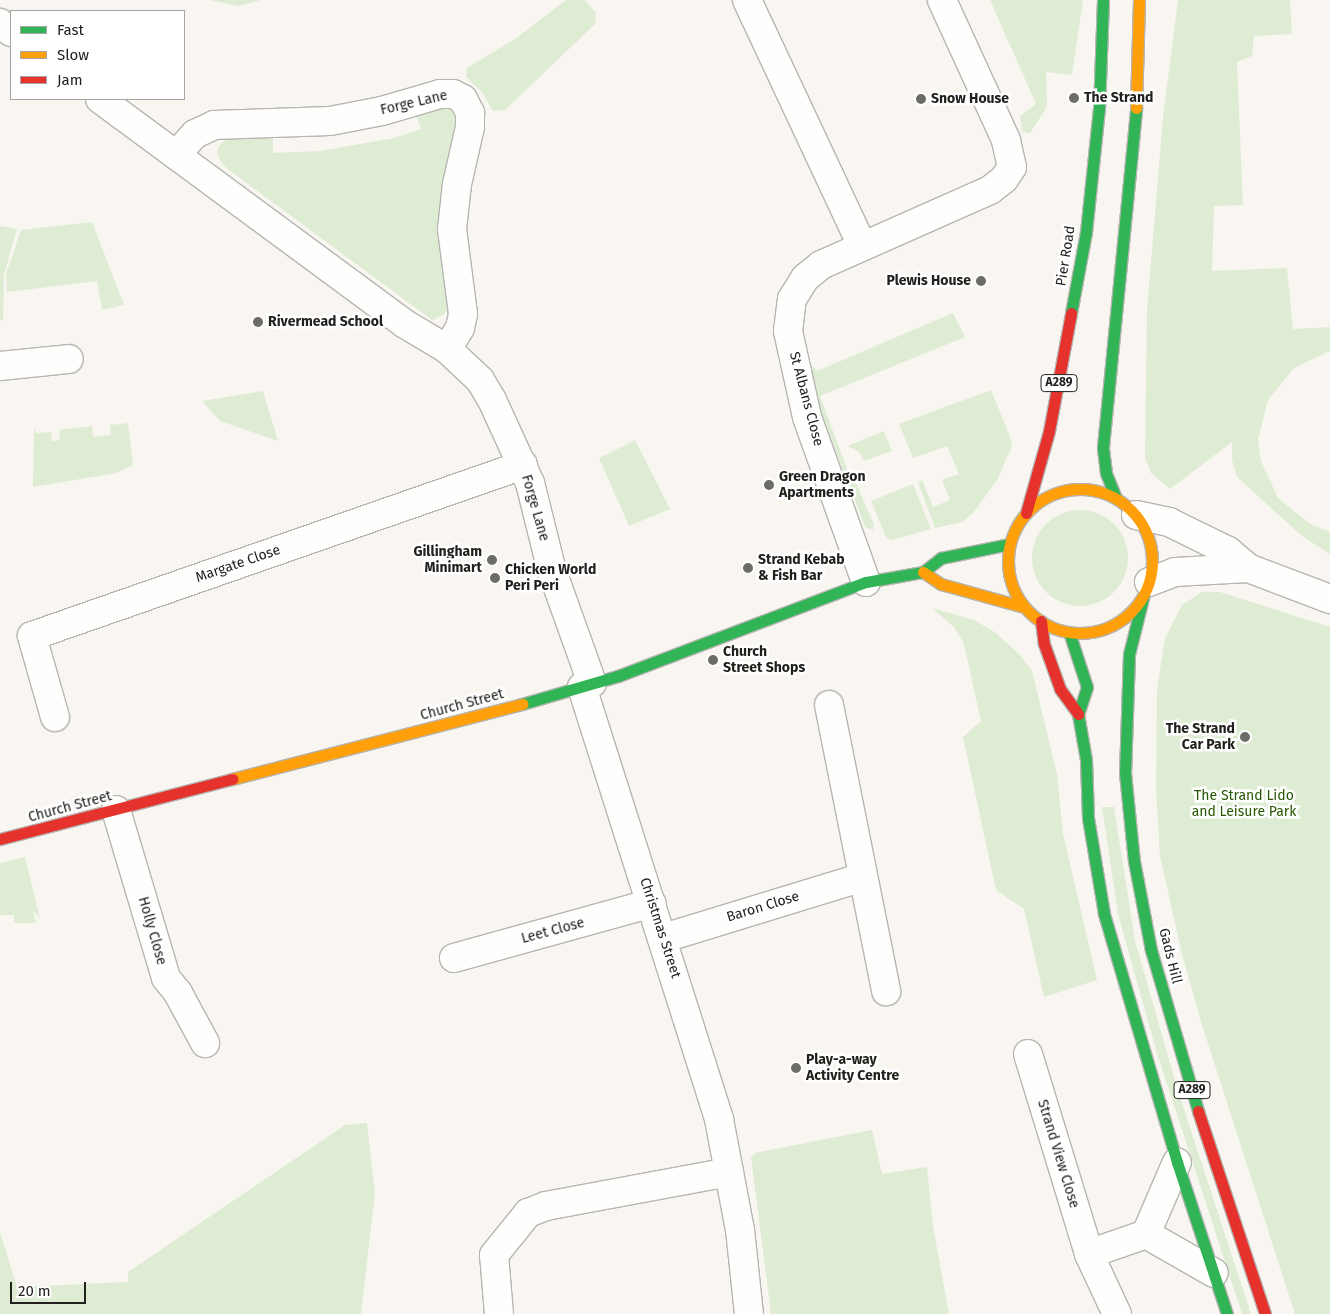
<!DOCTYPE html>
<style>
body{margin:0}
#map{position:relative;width:1330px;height:1314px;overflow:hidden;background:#f9f6f2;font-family:"Fira Sans",sans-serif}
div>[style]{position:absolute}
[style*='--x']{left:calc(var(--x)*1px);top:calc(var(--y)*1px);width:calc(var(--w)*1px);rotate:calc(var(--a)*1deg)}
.green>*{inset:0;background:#ddecd3}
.round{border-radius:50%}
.roads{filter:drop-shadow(1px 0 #b6b5b2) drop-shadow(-1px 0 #b6b5b2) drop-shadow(0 1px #b6b5b2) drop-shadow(0 -1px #b6b5b2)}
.street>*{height:28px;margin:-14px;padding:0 14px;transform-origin:14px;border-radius:14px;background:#fefefd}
.fast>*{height:11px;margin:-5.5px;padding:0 5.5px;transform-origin:5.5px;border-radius:5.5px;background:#30b455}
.slow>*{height:11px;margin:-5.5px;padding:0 5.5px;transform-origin:5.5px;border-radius:5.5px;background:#ff9f0a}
.slow>.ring{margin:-5.5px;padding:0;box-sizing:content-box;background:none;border:11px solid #ff9f0a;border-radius:50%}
.jam>*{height:11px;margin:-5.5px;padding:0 5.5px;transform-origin:5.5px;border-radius:5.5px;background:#e5322d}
.dots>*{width:14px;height:14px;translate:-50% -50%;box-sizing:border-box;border:2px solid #fff;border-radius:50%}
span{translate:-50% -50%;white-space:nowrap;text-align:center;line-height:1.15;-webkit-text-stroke:5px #fff;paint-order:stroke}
.shield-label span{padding:1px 4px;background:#fff;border:1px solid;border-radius:4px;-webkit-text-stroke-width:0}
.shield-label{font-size:12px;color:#22201d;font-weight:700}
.poi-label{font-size:14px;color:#22201d;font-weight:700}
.left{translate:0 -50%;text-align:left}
.right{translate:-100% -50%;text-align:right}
.street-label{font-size:14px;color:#22201d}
.park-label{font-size:14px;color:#275702}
.legend{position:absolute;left:10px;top:10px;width:175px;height:90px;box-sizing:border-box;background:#fff;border:1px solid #a7a6a5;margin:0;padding:6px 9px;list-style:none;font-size:15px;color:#22201d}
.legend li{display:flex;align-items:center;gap:10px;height:25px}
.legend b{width:25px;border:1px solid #a7a6a5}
.scale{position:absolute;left:10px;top:1282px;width:76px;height:22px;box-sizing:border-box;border:2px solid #22201d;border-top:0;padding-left:6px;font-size:15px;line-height:18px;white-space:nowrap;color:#22201d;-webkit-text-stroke:4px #fff;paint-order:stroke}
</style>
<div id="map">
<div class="green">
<i style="clip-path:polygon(210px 0,261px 0,238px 6px)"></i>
<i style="clip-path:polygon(566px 0,585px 0,596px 13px,595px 24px,505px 110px,493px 111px,482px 92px,466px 77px,467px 68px,515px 39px)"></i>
<i style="clip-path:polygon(990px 0,1083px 0,1072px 75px,1046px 72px,1047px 107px,1030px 133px,1022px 132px,1020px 116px,1036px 104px)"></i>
<i style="clip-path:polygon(1178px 0,1290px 0,1292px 34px,1254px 36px,1252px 56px,1237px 62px,1243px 205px,1214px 206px,1212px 271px,1287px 268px,1293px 329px,1330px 327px,1330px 351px,1294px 368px,1268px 400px,1258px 440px,1261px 461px,1278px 498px,1310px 524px,1330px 532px,1330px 554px,1302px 536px,1237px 477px,1232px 460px,1232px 442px,1170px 489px,1151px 473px,1145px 458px,1147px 310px,1163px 117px)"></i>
<i style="clip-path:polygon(440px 103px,459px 109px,449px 308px,443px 315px,432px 320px,225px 167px,217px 155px,218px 147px,229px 136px,273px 133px,273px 153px,321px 151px,394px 138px,421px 129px,415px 112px)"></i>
<i style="clip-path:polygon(92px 222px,124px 305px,102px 310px,97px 281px,7px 292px,6px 274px,21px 230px)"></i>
<i style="clip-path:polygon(0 226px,17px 229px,4px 275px,3px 321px,0 320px)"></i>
<i style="clip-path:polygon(953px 313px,965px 337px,820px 396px,851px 480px,855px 481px,874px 525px,873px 530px,865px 527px,815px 397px,809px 363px,817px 371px)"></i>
<i style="clip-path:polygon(991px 390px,1012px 442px,1011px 449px,997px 480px,974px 512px,962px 522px,935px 528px,918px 482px,922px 480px,933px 507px,950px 500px,942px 480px,959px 474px,947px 446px,913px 458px,899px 424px)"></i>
<i style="clip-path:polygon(263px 391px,278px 441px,220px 421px,202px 401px)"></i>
<i style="clip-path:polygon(128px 423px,133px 465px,116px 473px,33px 487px,34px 429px,37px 433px,51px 432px,52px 441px,60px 440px,59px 430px,92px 426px,93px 437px,111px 435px,110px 425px)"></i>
<i style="clip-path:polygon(884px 431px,892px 451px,864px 461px,859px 452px,848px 446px)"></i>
<i style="clip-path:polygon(635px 440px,670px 509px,629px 526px,599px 458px)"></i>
<i style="clip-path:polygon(913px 484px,931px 529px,892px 540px,886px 537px,871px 501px)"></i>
<i class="round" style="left:1032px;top:510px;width:96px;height:96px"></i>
<i style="clip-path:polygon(1202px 592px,1220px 592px,1330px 627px,1330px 1314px,1295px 1314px,1202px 1025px,1181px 950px,1160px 856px,1156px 789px,1157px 689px,1165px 638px,1182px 605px)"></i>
<i style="clip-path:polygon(932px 608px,974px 620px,996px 633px,1020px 655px,1032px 671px,1057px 774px,1063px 834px,1097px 980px,1044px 997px,1024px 909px,996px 890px,963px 737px,981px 721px,964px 644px,954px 627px)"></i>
<i style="clip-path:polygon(1102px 807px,1114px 807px,1135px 941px,1178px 1091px,1251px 1314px,1242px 1314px,1157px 1053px,1118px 914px)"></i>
<i style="clip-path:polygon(25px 857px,40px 919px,33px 910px,36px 923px,14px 923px,14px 915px,0 915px,0 863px)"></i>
<i style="clip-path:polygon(367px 1123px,375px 1193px,361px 1314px,0 1314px,0 1232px,17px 1287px,128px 1282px,128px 1272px,345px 1125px)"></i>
<i style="clip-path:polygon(872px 1130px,882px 1174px,927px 1167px,933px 1226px,949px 1314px,771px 1314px,751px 1157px,755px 1153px)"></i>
</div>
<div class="roads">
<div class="street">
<i style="--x:747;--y:0;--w:272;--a:64.9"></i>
<i style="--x:0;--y:23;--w:14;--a:39"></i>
<i style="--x:100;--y:99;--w:379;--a:36.4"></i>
<i style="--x:405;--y:324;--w:49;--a:30.8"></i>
<i style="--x:447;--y:349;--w:45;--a:43.2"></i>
<i style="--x:480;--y:380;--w:23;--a:59"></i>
<i style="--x:492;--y:400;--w:91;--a:65.4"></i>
<i style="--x:530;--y:483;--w:91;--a:76"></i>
<i style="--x:552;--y:571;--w:119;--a:70.3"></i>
<i style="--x:176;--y:155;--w:28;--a:-48"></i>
<i style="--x:195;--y:134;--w:21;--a:-25"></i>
<i style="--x:214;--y:125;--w:116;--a:-2"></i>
<i style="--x:330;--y:121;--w:53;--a:-10.9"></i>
<i style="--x:382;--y:111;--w:60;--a:-16.3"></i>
<i style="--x:440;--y:94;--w:13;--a:0"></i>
<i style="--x:453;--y:94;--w:11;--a:27"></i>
<i style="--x:463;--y:99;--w:16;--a:63"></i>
<i style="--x:470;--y:113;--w:14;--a:90"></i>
<i style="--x:470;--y:127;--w:58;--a:102.8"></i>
<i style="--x:457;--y:184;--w:45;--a:96.3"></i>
<i style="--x:452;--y:229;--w:86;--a:82.6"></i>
<i style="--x:463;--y:314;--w:14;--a:102"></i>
<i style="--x:460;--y:328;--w:25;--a:122"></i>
<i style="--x:0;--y:366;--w:69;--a:-5.8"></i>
<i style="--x:1136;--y:515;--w:34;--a:12"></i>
<i style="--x:1169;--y:522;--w:66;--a:26.2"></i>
<i style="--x:1228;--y:551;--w:26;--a:40"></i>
<i style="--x:1248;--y:568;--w:88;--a:20.7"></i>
<i style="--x:866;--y:582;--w:175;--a:-109.7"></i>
<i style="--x:807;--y:417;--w:88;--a:-102.5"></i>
<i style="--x:788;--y:331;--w:32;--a:-83"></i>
<i style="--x:792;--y:299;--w:25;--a:-58"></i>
<i style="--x:805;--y:278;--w:21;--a:-39"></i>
<i style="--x:821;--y:265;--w:185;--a:-23.9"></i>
<i style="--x:990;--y:190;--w:18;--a:-38"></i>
<i style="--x:1004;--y:179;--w:14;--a:-56"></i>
<i style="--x:1012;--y:167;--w:28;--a:-103"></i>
<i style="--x:1006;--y:140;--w:154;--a:-114.6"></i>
<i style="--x:1149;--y:582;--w:28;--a:-21"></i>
<i style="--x:1175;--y:572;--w:73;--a:-3.1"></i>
<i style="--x:582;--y:687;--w:453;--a:72.4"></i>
<i style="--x:719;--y:1119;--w:113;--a:79.3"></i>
<i style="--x:740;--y:1230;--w:84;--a:83.9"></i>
<i style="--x:829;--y:705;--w:292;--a:78.7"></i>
<i style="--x:55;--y:717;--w:84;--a:-105.9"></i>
<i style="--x:32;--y:636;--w:520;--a:-19.2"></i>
<i style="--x:116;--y:810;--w:175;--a:73.4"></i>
<i style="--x:166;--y:978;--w:19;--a:51"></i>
<i style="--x:178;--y:993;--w:57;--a:61.6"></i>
<i style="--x:664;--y:938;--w:208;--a:-17"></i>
<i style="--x:454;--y:958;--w:205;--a:-15.5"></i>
<i style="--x:1028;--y:1054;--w:209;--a:73"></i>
<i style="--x:1089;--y:1254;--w:66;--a:65"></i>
<i style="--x:1146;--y:1234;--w:78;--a:29.8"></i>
<i style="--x:1089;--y:1254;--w:60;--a:-19.3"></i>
<i style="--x:1146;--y:1234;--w:78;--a:-66.7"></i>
<i style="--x:499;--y:1314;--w:59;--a:-94.8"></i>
<i style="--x:494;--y:1255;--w:54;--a:-51"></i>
<i style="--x:528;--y:1213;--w:19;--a:-21"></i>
<i style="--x:546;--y:1206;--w:186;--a:-10.5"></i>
</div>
<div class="fast">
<i style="--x:1071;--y:313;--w:82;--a:-79.5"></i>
<i style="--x:1086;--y:232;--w:124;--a:-84"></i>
<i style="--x:1099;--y:109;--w:109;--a:-87.9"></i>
<i style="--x:1116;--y:498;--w:27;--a:-112"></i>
<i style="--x:1106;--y:473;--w:26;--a:-97"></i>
<i style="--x:1103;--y:447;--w:341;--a:-84.4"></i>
<i style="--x:1144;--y:594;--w:62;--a:104"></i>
<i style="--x:1129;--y:654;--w:119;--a:91.9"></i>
<i style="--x:1125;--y:773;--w:88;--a:84.2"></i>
<i style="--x:1134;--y:861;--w:91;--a:79.2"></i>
<i style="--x:1151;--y:950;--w:168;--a:73.7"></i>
<i style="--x:1069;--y:632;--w:58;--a:71.9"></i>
<i style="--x:1087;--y:687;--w:28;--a:108"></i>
<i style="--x:1078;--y:714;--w:47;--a:80.1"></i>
<i style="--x:1086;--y:760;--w:58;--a:88"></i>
<i style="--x:1088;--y:818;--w:97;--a:80.5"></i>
<i style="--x:1104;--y:914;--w:259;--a:73.6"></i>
<i style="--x:1177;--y:1162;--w:160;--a:71.8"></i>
<i style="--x:522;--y:704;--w:100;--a:-16.3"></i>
<i style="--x:618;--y:676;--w:265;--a:-20.8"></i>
<i style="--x:866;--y:582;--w:58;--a:-10"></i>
<i style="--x:923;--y:572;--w:23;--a:-38"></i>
<i style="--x:941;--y:558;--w:69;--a:-11.6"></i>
</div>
<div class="slow">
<i style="--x:1136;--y:108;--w:108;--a:-88.4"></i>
<i class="ring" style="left:1008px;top:489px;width:133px;height:133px"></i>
<i style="--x:923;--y:572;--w:22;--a:34"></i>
<i style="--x:941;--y:584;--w:86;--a:15.5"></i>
<i style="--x:232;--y:779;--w:300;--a:-14.5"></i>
</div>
<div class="jam">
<i style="--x:1026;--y:513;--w:85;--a:-74.3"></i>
<i style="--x:1049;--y:431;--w:120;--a:-79.4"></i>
<i style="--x:1041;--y:621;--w:23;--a:83"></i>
<i style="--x:1044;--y:644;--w:48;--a:70.4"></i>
<i style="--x:1060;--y:689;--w:31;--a:54"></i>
<i style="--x:0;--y:839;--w:240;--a:-14.5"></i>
<i style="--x:1198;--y:1111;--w:214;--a:71.7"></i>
</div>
</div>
<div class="dots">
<i style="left:1074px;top:98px;background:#6d6b68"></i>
<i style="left:921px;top:99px;background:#6d6b68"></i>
<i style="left:981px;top:281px;background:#6d6b68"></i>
<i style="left:258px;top:322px;background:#6d6b68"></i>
<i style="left:769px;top:485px;background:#6d6b68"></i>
<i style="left:492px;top:560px;background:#6d6b68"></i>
<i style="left:748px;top:568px;background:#6d6b68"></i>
<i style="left:495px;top:578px;background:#6d6b68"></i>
<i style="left:713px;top:660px;background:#6d6b68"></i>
<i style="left:1245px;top:737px;background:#6d6b68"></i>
<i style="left:796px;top:1068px;background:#6d6b68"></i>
</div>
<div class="shield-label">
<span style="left:1059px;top:383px">A289</span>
<span style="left:1192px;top:1090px">A289</span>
</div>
<div class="poi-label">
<span class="left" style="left:1084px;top:98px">The Strand</span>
<span class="left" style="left:931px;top:99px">Snow House</span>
<span class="right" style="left:971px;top:281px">Plewis House</span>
<span class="left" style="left:268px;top:322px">Rivermead School</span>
<span class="left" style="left:779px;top:485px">Green Dragon<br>Apartments</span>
<span class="right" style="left:482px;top:560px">Gillingham<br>Minimart</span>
<span class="left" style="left:758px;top:568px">Strand Kebab<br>&amp; Fish Bar</span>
<span class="left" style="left:505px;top:578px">Chicken World<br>Peri Peri</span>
<span class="left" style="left:723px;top:660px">Church<br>Street Shops</span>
<span class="right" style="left:1235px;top:737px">The Strand<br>Car Park</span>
<span class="left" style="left:806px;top:1068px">Play-a-way<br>Activity Centre</span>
</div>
<div class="street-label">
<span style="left:414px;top:103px;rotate:-13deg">Forge Lane</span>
<span style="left:1066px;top:256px;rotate:-81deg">Pier Road</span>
<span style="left:806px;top:399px;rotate:75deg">St Albans Close</span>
<span style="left:535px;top:508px;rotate:74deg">Forge Lane</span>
<span style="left:238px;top:564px;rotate:-19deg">Margate Close</span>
<span style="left:462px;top:705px;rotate:-15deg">Church Street</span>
<span style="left:70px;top:807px;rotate:-15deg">Church Street</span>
<span style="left:763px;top:907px;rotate:-17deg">Baron Close</span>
<span style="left:660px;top:928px;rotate:72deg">Christmas Street</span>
<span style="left:152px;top:931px;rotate:74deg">Holly Close</span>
<span style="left:553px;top:931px;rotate:-15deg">Leet Close</span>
<span style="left:1170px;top:956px;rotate:76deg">Gads Hill</span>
<span style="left:1058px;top:1154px;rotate:73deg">Strand View Close</span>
</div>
<div class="park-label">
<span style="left:1244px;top:804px">The Strand Lido<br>and Leisure Park</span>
</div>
<ul class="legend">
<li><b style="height:6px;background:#30b455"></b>Fast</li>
<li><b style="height:6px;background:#ff9f0a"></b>Slow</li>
<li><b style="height:6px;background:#e5322d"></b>Jam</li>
</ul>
<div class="scale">20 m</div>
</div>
